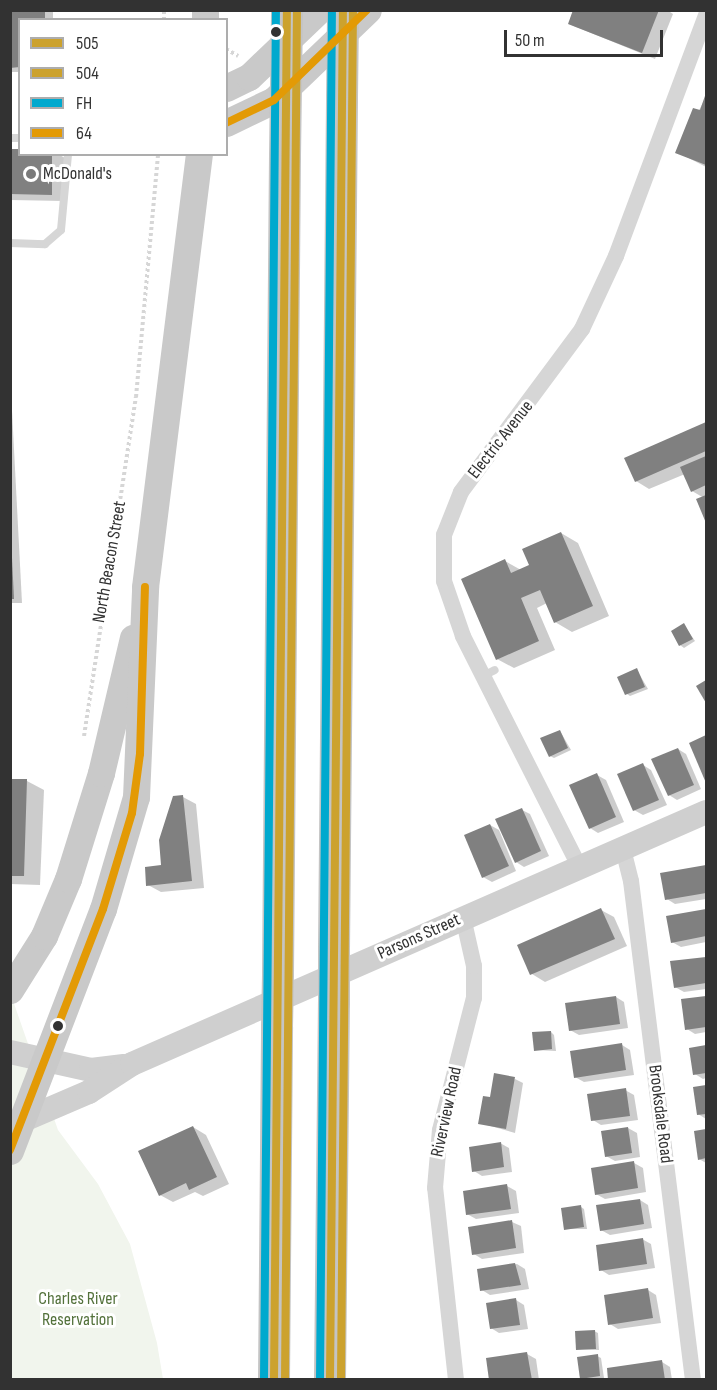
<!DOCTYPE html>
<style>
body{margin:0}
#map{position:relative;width:717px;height:1390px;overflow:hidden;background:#fff;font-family:"Sofia Sans Condensed",sans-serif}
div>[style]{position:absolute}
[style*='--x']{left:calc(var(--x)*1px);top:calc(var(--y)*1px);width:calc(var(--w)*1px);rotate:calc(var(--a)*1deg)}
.green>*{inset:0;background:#f1f5ed}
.shadow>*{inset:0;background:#0003}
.building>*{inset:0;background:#808080}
.path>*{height:4px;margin-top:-2px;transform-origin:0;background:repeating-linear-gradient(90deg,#d6d6d6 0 3px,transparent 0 6px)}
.lane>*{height:8px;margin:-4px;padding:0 4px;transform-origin:4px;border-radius:4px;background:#d6d6d6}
.street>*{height:16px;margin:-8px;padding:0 8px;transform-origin:8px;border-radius:8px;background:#d6d6d6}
.secondary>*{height:24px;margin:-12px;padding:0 12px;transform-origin:12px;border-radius:12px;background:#cfcfcf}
.primary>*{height:27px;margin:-13.5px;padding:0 13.5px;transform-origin:13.5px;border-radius:13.5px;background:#c9c9c9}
.highway>*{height:32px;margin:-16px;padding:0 16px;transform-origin:16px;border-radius:16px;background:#c4c4c4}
.highway-bridge>*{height:32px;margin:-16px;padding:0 16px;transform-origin:16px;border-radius:16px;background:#c4c4c4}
.bus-1>*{height:8px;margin:-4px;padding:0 4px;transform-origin:4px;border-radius:4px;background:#cca22e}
.bus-2>*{height:8px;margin:-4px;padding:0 4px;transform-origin:4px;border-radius:4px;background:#cca22e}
.bus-3>*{height:8px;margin:-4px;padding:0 4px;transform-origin:4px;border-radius:4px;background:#00a9ce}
.bus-4>*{height:8px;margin:-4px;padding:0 4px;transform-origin:4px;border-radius:4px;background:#e39a05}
.dots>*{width:16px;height:16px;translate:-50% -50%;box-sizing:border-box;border:3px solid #fff;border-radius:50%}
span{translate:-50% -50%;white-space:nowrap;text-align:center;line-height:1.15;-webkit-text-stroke:6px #fff;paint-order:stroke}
.poi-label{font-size:18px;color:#323232}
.left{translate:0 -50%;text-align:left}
.street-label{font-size:18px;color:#323232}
.park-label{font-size:18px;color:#54723c}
.frame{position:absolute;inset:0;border:12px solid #323232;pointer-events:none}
.legend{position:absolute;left:18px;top:18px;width:210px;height:138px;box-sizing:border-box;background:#fff;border:2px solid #adadad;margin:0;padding:8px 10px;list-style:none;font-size:18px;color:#323232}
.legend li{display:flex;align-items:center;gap:12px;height:30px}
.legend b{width:30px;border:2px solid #adadad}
.scale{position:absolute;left:504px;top:30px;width:159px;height:27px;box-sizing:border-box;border:3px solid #323232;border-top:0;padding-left:8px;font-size:18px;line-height:21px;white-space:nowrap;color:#323232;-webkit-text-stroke:4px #fff;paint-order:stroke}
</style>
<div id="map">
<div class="green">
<i style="clip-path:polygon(10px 992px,58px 1130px,98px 1184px,130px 1244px,157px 1343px,163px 1379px,11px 1379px)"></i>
</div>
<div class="shadow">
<i style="clip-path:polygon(10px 10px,53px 10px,53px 20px,20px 20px,20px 72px,10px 72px)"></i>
<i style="clip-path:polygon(574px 10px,667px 10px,673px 14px,655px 59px,569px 24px)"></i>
<i style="clip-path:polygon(706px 97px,706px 167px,677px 152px)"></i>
<i style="clip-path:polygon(10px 150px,20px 154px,58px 154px,65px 158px,64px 201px,10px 200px)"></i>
<i style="clip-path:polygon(10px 372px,22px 603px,10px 603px)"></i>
<i style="clip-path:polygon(706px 424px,706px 519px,698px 500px,704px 498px,692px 491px,685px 474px,649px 489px,636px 481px,626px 458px)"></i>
<i style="clip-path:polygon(561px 533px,578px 543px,609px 616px,572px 632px,555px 622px,547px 603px,537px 608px,555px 650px,514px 668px,497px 659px,505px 561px,521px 570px,531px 565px)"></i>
<i style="clip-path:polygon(684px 625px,695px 641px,684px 648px,680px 645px)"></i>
<i style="clip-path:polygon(637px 670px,648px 689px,630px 696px,627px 694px)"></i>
<i style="clip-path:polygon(560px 731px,571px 750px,554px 758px,550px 756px)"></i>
<i style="clip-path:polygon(706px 737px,706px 779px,691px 744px)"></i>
<i style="clip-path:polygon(678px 749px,686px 754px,701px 789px,677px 800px,669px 795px)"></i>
<i style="clip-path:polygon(643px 765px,651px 770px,667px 805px,643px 815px,634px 810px)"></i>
<i style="clip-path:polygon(597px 775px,606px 780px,624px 822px,598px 833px,590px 828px)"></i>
<i style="clip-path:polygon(10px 780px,27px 781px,44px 790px,40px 885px,10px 884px)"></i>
<i style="clip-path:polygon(183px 797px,196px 804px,204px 888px,161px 892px,148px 885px,163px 866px)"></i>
<i style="clip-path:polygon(522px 810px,530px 814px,549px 856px,524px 867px,516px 862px)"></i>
<i style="clip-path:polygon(490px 825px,499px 830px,516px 871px,492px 882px,483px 877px)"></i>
<i style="clip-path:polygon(705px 866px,706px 899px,675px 904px,667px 899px)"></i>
<i style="clip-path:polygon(601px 910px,614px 917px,627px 946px,545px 982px,532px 974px,519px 945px)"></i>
<i style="clip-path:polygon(706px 910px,706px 942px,681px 947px,672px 942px,668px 917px)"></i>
<i style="clip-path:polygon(706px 958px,706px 989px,684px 992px,675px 987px,672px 963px)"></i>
<i style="clip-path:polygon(616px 997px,624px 1002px,628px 1028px,579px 1035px,570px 1030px)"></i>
<i style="clip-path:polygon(706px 997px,706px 1032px,695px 1034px,687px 1029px,682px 1000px)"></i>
<i style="clip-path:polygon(551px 1032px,554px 1035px,556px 1051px,535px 1050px)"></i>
<i style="clip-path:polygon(622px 1045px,630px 1050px,634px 1075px,584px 1082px,575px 1077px)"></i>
<i style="clip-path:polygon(706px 1047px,706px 1078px,703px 1079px,695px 1074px,691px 1049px)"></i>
<i style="clip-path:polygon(515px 1079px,523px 1083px,515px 1133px,480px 1123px,491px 1099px)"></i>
<i style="clip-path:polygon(706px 1086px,706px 1119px,698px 1114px,695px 1088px)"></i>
<i style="clip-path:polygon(625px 1090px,634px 1095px,638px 1120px,601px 1125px,593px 1120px)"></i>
<i style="clip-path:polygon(193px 1127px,206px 1135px,229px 1184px,203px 1196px,195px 1192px,173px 1202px,160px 1195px)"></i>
<i style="clip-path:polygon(628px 1128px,637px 1133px,640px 1157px,615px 1161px,606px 1156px)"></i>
<i style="clip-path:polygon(706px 1131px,706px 1163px,699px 1159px,696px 1132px)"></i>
<i style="clip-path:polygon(500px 1143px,509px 1148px,512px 1172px,482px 1176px,474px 1171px)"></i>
<i style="clip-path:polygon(634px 1163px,643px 1168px,646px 1192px,605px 1199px,596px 1194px)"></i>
<i style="clip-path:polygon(507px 1186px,516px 1191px,519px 1213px,476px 1219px,467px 1214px)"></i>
<i style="clip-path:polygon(640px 1200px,648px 1205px,652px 1228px,610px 1235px,601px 1230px)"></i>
<i style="clip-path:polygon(581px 1207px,584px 1209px,587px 1229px,565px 1229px)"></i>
<i style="clip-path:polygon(512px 1222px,521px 1226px,524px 1253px,482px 1259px,474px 1254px)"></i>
<i style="clip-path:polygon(642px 1239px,651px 1244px,655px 1268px,609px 1275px,601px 1270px)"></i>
<i style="clip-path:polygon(517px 1264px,525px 1269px,529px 1289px,490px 1295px,482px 1290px,479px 1270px)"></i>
<i style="clip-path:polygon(648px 1290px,656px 1295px,661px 1323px,618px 1329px,610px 1324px)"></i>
<i style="clip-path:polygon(516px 1300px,524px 1305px,528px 1329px,499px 1333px,491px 1328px)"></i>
<i style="clip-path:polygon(594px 1331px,598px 1333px,599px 1350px,577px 1349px)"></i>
<i style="clip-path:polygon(527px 1354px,536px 1359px,539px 1380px,491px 1380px)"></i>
<i style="clip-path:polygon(597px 1356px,601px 1358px,604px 1378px,582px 1378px)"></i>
<i style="clip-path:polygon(662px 1362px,670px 1367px,672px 1380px,610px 1380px)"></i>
</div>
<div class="building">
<i style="clip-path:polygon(10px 10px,45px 10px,45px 20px,20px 20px,20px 67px,10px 68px)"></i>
<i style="clip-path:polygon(573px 10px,659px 10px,642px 53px,568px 24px)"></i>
<i style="clip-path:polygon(706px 93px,706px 165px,675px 153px,693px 108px,700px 110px)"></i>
<i style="clip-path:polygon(10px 149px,20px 149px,20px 154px,52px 154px,52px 195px,10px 194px)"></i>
<i style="clip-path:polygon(706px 422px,706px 451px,635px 482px,624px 458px)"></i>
<i style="clip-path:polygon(706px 456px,706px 485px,691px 492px,680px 467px)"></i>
<i style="clip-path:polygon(706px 495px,706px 523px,696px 499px)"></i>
<i style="clip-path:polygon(561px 532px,593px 606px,554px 623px,540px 590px,521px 598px,539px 641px,496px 660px,461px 579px,505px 559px,511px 573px,529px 565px,522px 549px)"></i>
<i style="clip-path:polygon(10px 558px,12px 558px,14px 599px,10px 599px)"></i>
<i style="clip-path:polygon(684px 623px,693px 639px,679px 646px,671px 631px)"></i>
<i style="clip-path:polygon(637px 668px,645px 687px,625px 695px,617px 677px)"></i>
<i style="clip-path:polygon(706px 680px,706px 703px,696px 686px)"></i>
<i style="clip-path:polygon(560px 730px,568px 748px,549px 757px,540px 738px)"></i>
<i style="clip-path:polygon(706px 735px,706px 783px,689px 743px)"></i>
<i style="clip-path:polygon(678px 748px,694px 785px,668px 796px,651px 759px)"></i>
<i style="clip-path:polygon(643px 763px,659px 800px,633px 811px,617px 774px)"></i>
<i style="clip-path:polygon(597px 773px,616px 817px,589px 829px,569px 785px)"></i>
<i style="clip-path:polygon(10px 779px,27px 779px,24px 876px,10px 876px)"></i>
<i style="clip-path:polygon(183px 795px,192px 881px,146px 886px,145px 867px,161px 865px,159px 840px,173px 796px)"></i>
<i style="clip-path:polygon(522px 808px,541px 851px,515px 863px,495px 819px)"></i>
<i style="clip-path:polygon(490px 824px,509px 866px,482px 878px,464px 835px)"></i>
<i style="clip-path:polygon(706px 865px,706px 893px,665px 900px,660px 873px)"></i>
<i style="clip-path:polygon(601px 908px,615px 939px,530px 975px,517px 945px)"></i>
<i style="clip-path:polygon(706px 909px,706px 936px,671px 943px,666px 916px)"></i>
<i style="clip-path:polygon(706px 957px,706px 983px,674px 988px,670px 961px)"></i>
<i style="clip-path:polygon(616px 996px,620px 1024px,569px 1031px,565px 1003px)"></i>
<i style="clip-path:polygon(706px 996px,706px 1027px,685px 1030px,681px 999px)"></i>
<i style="clip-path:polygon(551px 1031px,552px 1049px,534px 1051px,532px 1032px)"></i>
<i style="clip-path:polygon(622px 1043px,626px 1070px,574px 1078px,570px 1051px)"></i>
<i style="clip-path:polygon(706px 1045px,706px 1073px,693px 1075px,689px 1048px)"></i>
<i style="clip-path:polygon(494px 1073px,515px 1077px,506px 1129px,478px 1124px,483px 1096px,490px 1097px)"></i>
<i style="clip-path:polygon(706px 1085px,706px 1114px,697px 1115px,693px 1087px)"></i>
<i style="clip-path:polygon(626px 1088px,630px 1116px,591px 1121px,587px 1094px)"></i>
<i style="clip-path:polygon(193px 1126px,217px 1177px,189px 1190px,186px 1183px,159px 1196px,138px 1151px)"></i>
<i style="clip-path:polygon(628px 1127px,632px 1153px,605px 1157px,601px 1131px)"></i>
<i style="clip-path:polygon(706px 1129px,706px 1158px,698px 1160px,694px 1131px)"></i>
<i style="clip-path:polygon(501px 1142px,504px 1167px,472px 1172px,469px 1147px)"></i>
<i style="clip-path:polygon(634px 1161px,638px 1188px,595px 1195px,591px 1168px)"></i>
<i style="clip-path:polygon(507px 1184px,511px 1209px,466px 1215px,463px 1191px)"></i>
<i style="clip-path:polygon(640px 1199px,644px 1224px,600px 1231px,596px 1205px)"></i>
<i style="clip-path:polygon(581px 1205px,584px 1227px,564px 1230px,561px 1208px)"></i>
<i style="clip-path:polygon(512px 1220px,516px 1248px,472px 1255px,468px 1227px)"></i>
<i style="clip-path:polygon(643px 1238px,647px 1264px,599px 1271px,596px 1245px)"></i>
<i style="clip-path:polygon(515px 1263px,521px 1285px,480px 1291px,477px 1269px)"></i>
<i style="clip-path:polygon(648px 1288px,653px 1318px,608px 1325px,604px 1295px)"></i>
<i style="clip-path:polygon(516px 1298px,520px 1325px,490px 1329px,486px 1303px)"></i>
<i style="clip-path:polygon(595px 1330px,596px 1349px,576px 1350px,575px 1331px)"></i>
<i style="clip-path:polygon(527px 1352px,532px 1380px,489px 1380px,486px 1358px)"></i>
<i style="clip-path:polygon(598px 1354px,600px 1376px,580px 1379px,577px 1357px)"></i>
<i style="clip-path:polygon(662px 1360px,665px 1380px,608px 1380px,607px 1368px)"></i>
</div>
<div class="path">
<i style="--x:164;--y:20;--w:10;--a:-90"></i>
<i style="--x:226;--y:49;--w:14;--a:30"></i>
<i style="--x:84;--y:736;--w:343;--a:-81.3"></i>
<i style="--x:136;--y:397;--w:244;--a:-84.8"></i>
</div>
<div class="lane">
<i style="--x:10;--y:138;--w:10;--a:0"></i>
<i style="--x:10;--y:243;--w:35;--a:2"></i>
<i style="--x:45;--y:244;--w:21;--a:-41"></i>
<i style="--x:61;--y:230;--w:76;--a:-84.7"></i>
<i style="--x:483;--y:676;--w:13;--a:-27"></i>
</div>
<div class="street">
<i style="--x:623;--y:849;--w:33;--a:76"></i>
<i style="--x:631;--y:881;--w:503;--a:82.92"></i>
<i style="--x:580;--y:868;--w:260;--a:-116.8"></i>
<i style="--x:463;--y:636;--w:58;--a:-109.1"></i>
<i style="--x:444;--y:581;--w:46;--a:-90"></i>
<i style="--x:444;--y:535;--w:46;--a:-68.4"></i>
<i style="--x:461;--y:492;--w:203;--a:-53.4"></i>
<i style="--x:582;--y:329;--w:81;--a:-65"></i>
<i style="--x:616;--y:256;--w:257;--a:-69.5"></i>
<i style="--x:456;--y:1380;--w:193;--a:-96.2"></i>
<i style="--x:435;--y:1188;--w:58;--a:-85.1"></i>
<i style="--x:440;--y:1130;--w:136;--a:-75.6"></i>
<i style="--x:474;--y:998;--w:32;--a:-90"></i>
<i style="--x:474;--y:966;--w:50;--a:-102.7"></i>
</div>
<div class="secondary">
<i style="--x:10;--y:1052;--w:83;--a:12.5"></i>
<i style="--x:91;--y:1070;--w:33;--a:-7"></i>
<i style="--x:19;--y:1122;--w:76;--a:-23.2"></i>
<i style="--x:89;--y:1092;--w:51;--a:-33.1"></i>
<i style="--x:132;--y:1064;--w:627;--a:-23.7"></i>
</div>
<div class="primary">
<i style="--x:205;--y:20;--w:10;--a:-90"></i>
<i style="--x:226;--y:88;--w:25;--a:-26"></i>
<i style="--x:249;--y:77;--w:97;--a:-43.7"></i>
<i style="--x:226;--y:123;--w:53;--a:-25.6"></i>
<i style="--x:274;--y:100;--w:130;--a:-43.8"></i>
<i style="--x:10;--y:990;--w:64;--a:-57.8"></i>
<i style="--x:44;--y:936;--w:62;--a:-67.2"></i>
<i style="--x:68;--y:879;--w:111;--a:-72.7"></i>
<i style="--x:101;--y:773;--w:139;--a:-76.7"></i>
<i style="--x:10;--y:1151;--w:259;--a:-69"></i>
<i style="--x:103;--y:909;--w:117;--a:-73.6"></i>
<i style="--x:136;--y:797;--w:210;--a:-87.5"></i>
<i style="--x:145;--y:587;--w:436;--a:-82.9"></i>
</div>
<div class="highway">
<i style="--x:334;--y:949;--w:852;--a:-89.46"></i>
<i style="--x:278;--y:973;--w:817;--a:-89.51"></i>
<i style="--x:274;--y:1380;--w:353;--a:-89.5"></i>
<i style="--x:330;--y:1380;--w:378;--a:-89.4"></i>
</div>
<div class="highway-bridge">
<i style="--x:342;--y:97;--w:87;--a:-89.3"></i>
<i style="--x:285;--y:156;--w:146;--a:-89.2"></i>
<i style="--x:334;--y:1002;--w:53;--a:-90"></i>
<i style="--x:277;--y:1027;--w:54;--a:-88.9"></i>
</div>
<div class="bus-1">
<i style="--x:274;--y:1380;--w:1370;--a:-89.46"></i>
<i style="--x:330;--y:1380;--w:1370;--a:-89.46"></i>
</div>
<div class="bus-2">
<i style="--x:285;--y:1380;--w:1370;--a:-89.5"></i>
<i style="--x:341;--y:1380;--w:1370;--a:-89.5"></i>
</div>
<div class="bus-3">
<i style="--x:264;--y:1380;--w:1370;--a:-89.5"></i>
<i style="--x:320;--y:1380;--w:1370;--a:-89.5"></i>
</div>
<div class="bus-4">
<i style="--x:226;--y:123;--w:53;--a:-25.6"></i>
<i style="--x:274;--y:100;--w:129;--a:-44.1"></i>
<i style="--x:10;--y:1150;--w:258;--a:-68.9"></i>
<i style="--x:103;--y:909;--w:100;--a:-73.2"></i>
<i style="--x:132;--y:813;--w:60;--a:-82.3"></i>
<i style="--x:140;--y:754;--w:167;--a:-88.3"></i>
</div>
<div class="dots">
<i style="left:276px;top:32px;background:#323232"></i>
<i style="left:31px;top:174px;background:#7a7a7a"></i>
<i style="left:58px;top:1026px;background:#323232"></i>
</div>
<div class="poi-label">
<span class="left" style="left:43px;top:174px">McDonald's</span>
</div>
<div class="street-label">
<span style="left:501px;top:440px;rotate:-52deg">Electric Avenue</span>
<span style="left:110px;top:562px;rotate:-80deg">North Beacon Street</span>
<span style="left:419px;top:937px;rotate:-24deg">Parsons Street</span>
<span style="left:447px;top:1112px;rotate:-78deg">Riverview Road</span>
<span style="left:660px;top:1114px;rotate:83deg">Brooksdale Road</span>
</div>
<div class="park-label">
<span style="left:78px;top:1310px">Charles River<br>Reservation</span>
</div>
<div class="frame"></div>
<ul class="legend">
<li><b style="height:8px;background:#cca22e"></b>505</li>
<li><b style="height:8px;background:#cca22e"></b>504</li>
<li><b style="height:8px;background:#00a9ce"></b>FH</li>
<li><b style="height:8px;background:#e39a05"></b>64</li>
</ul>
<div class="scale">50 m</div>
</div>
